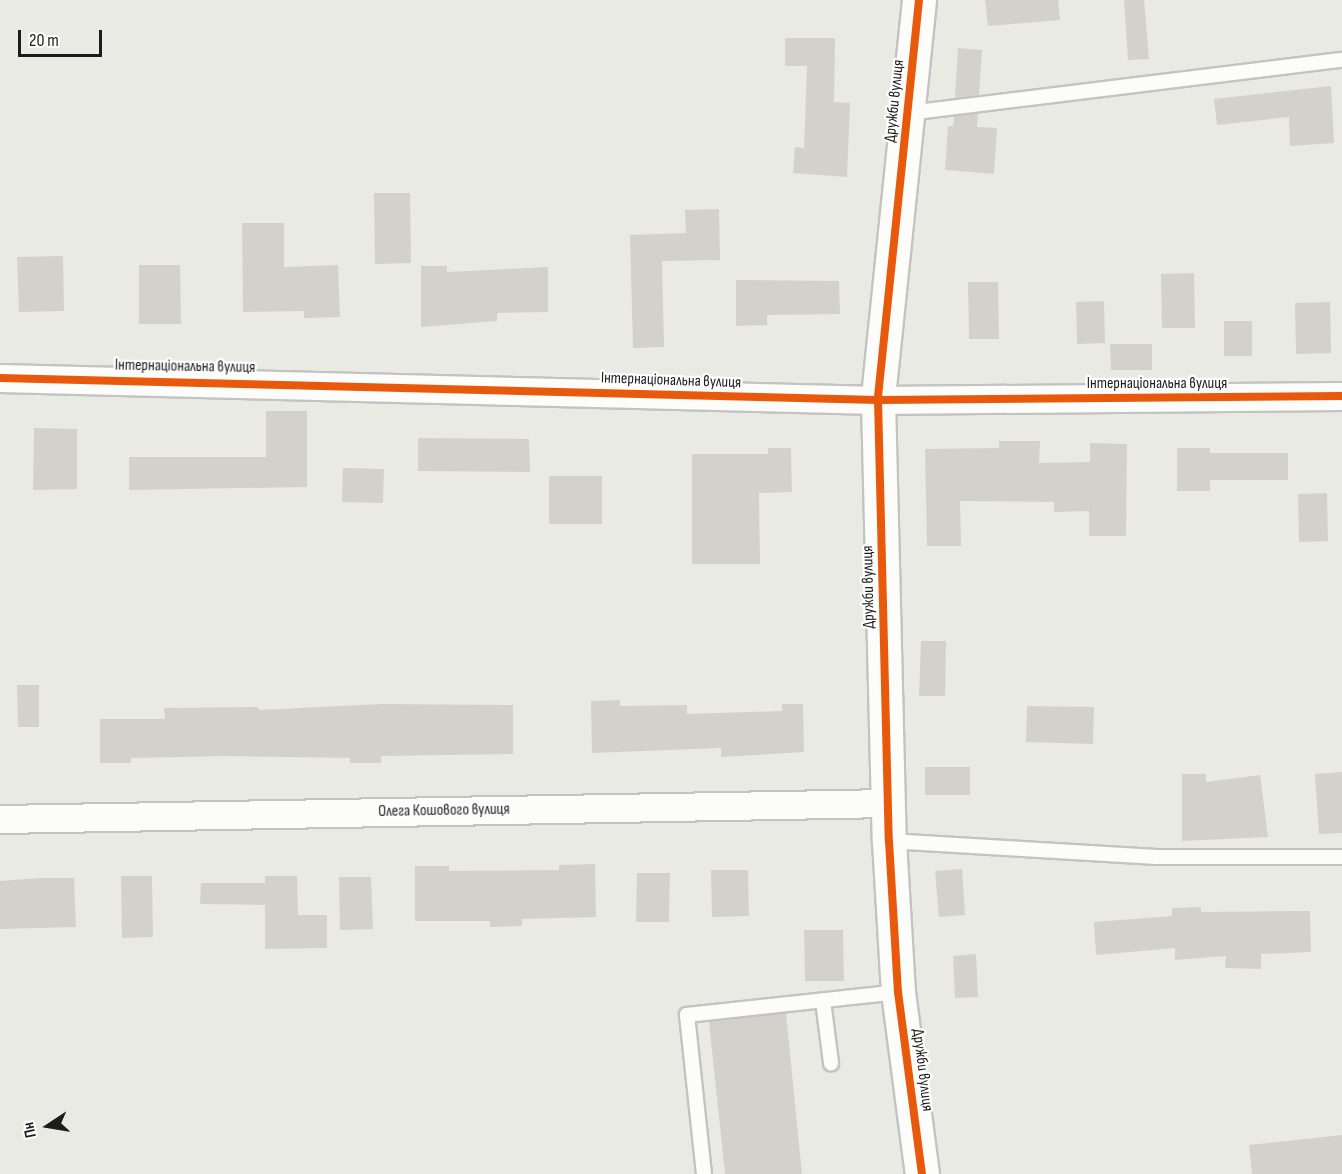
<!DOCTYPE html>
<meta charset="utf-8">
<style>
body{margin:0}
#map{position:relative;width:1342px;height:1174px;overflow:hidden;background:#eaeae4;font-family:"Sofia Sans Condensed",sans-serif}
div>[style]{position:absolute}
[style*='--x']{left:calc(var(--x)*1px);top:calc(var(--y)*1px);width:calc(var(--w)*1px);rotate:calc(var(--a)*1deg)}
.building>*{inset:0;background:#d3d1cc}
.roads{filter:drop-shadow(2px 0 #c3c3c0) drop-shadow(-2px 0 #c3c3c0) drop-shadow(0 2px #c3c3c0) drop-shadow(0 -2px #c3c3c0)}
.service>*{height:14px;margin:-7px;padding:0 7px;transform-origin:7px;border-radius:7px;background:#fcfcfb}
.minor>*{height:27px;margin:-13.5px;padding:0 13.5px;transform-origin:13.5px;border-radius:13.5px;background:#fcfcfb}
.tertiary>*{height:33px;margin:-16.5px;padding:0 16.5px;transform-origin:16.5px;border-radius:16.5px;background:#fcfcfb}
.cycleway>*{height:8px;margin:-4px;padding:0 4px;transform-origin:4px;border-radius:4px;background:#e8590c}
span{translate:-50% -50%;white-space:nowrap;text-align:center;line-height:1.15;-webkit-text-stroke:4.5px #fff;paint-order:stroke}
.street-label{font-size:16px;color:#1c1c1c}
.north{position:absolute;left:18px;top:1096px;width:60px;height:60px;-webkit-text-stroke:4px #fff;paint-order:stroke;rotate:258deg;font-size:16px;font-weight:700;line-height:24px;text-align:center;color:#1c1c1c}
.north::after{content:'';display:block;margin:auto;width:21px;height:27px;background:#1c1c1c;clip-path:polygon(50% 0,100% 100%,50% 72%,0 100%)}
.scale{position:absolute;left:18px;top:30px;width:84px;height:27px;box-sizing:border-box;border:3px solid #1c1c1c;border-top:0;padding-left:8px;font-size:18px;line-height:21px;white-space:nowrap;color:#1c1c1c;-webkit-text-stroke:4px #fff;paint-order:stroke}
</style>
<div id="map">
<div class="building">
<i style="clip-path:polygon(985px 0,1058px 0,1060px 20px,988px 26px)"></i>
<i style="clip-path:polygon(1124px 0,1144px 0,1149px 59px,1128px 60px)"></i>
<i style="clip-path:polygon(785px 38px,835px 38px,834px 102px,850px 103px,847px 177px,793px 173px,795px 147px,804px 148px,807px 66px,785px 66px)"></i>
<i style="clip-path:polygon(958px 48px,982px 50px,979px 95px,955px 98px)"></i>
<i style="clip-path:polygon(1331px 86px,1334px 143px,1290px 146px,1289px 117px,1217px 125px,1214px 99px)"></i>
<i style="clip-path:polygon(978px 113px,977px 127px,997px 128px,994px 174px,945px 170px,948px 126px,953px 126px,954px 116px)"></i>
<i style="clip-path:polygon(374px 193px,410px 193px,411px 263px,375px 264px)"></i>
<i style="clip-path:polygon(719px 209px,720px 260px,662px 261px,664px 347px,633px 348px,630px 235px,686px 233px,685px 210px)"></i>
<i style="clip-path:polygon(242px 223px,284px 223px,284px 267px,338px 265px,340px 317px,304px 318px,304px 311px,243px 312px)"></i>
<i style="clip-path:polygon(63px 256px,64px 311px,19px 312px,17px 257px)"></i>
<i style="clip-path:polygon(139px 265px,180px 265px,181px 324px,139px 324px)"></i>
<i style="clip-path:polygon(421px 266px,447px 266px,447px 272px,548px 267px,548px 312px,497px 313px,497px 321px,421px 327px)"></i>
<i style="clip-path:polygon(1194px 273px,1195px 328px,1162px 328px,1161px 274px)"></i>
<i style="clip-path:polygon(736px 280px,839px 281px,840px 314px,767px 315px,767px 325px,736px 326px)"></i>
<i style="clip-path:polygon(968px 282px,998px 282px,999px 339px,969px 339px)"></i>
<i style="clip-path:polygon(1104px 301px,1105px 343px,1077px 344px,1076px 302px)"></i>
<i style="clip-path:polygon(1330px 302px,1331px 353px,1296px 354px,1295px 303px)"></i>
<i style="clip-path:polygon(1224px 321px,1252px 321px,1252px 356px,1224px 356px)"></i>
<i style="clip-path:polygon(1110px 344px,1152px 344px,1152px 370px,1111px 370px)"></i>
<i style="clip-path:polygon(266px 411px,307px 411px,307px 487px,129px 490px,129px 457px,266px 457px)"></i>
<i style="clip-path:polygon(34px 428px,77px 429px,77px 489px,33px 490px)"></i>
<i style="clip-path:polygon(418px 438px,529px 439px,530px 472px,418px 471px)"></i>
<i style="clip-path:polygon(999px 441px,1040px 441px,1039px 463px,1090px 462px,1090px 443px,1127px 444px,1126px 536px,1089px 536px,1089px 511px,1054px 512px,1054px 502px,960px 501px,961px 546px,927px 546px,925px 449px,999px 448px)"></i>
<i style="clip-path:polygon(768px 448px,791px 448px,792px 492px,759px 493px,760px 564px,692px 564px,692px 454px,768px 454px)"></i>
<i style="clip-path:polygon(1177px 448px,1210px 448px,1210px 453px,1288px 453px,1288px 480px,1210px 480px,1210px 491px,1177px 491px)"></i>
<i style="clip-path:polygon(343px 468px,384px 469px,383px 503px,342px 502px)"></i>
<i style="clip-path:polygon(549px 476px,602px 476px,602px 524px,549px 524px)"></i>
<i style="clip-path:polygon(1327px 493px,1328px 541px,1299px 542px,1298px 494px)"></i>
<i style="clip-path:polygon(921px 641px,946px 641px,945px 696px,919px 696px)"></i>
<i style="clip-path:polygon(17px 685px,39px 685px,39px 727px,18px 727px)"></i>
<i style="clip-path:polygon(620px 700px,620px 706px,687px 705px,687px 714px,782px 711px,782px 704px,803px 704px,804px 752px,721px 757px,721px 748px,592px 753px,591px 701px)"></i>
<i style="clip-path:polygon(381px 704px,513px 705px,513px 754px,381px 756px,381px 763px,350px 763px,350px 758px,231px 756px,131px 758px,131px 763px,100px 763px,100px 719px,165px 719px,164px 708px,258px 707px,259px 710px)"></i>
<i style="clip-path:polygon(1027px 706px,1094px 707px,1093px 744px,1026px 742px)"></i>
<i style="clip-path:polygon(925px 767px,970px 767px,970px 795px,925px 795px)"></i>
<i style="clip-path:polygon(1342px 772px,1342px 833px,1319px 834px,1315px 774px)"></i>
<i style="clip-path:polygon(1182px 774px,1206px 774px,1206px 782px,1260px 775px,1268px 837px,1182px 841px)"></i>
<i style="clip-path:polygon(595px 864px,596px 917px,522px 919px,522px 926px,490px 927px,490px 921px,415px 921px,415px 866px,449px 866px,449px 871px,559px 870px,559px 865px)"></i>
<i style="clip-path:polygon(962px 869px,965px 915px,939px 917px,935px 871px)"></i>
<i style="clip-path:polygon(711px 870px,748px 870px,749px 916px,712px 917px)"></i>
<i style="clip-path:polygon(637px 873px,670px 873px,669px 922px,636px 922px)"></i>
<i style="clip-path:polygon(121px 876px,152px 876px,153px 937px,122px 938px)"></i>
<i style="clip-path:polygon(265px 876px,297px 876px,298px 915px,327px 915px,327px 948px,265px 949px,265px 905px,200px 904px,201px 883px,265px 883px)"></i>
<i style="clip-path:polygon(339px 877px,371px 877px,373px 929px,340px 930px)"></i>
<i style="clip-path:polygon(41px 878px,74px 878px,76px 927px,0 929px,0 881px)"></i>
<i style="clip-path:polygon(1201px 907px,1201px 912px,1310px 911px,1311px 952px,1261px 954px,1261px 969px,1225px 968px,1226px 956px,1175px 960px,1175px 948px,1096px 955px,1094px 922px,1172px 916px,1172px 908px)"></i>
<i style="clip-path:polygon(804px 930px,843px 930px,844px 981px,805px 981px)"></i>
<i style="clip-path:polygon(976px 954px,978px 997px,955px 998px,953px 956px)"></i>
<i style="clip-path:polygon(786px 1013px,802px 1174px,725px 1174px,709px 1022px)"></i>
<i style="clip-path:polygon(1342px 1135px,1342px 1174px,1252px 1174px,1249px 1145px)"></i>
</div>
<div class="roads">
<div class="service">
<i style="--x:908;--y:113;--w:437;--a:-7"></i>
<i style="--x:889;--y:841;--w:268;--a:3.4"></i>
<i style="--x:1157;--y:857;--w:185;--a:0"></i>
<i style="--x:823;--y:1001;--w:63;--a:82.6"></i>
<i style="--x:704;--y:1174;--w:160;--a:-96.1"></i>
<i style="--x:687;--y:1015;--w:212;--a:-6.2"></i>
</div>
<div class="minor">
<i style="--x:0;--y:378;--w:878;--a:1.44"></i>
<i style="--x:878;--y:400;--w:464;--a:-0.5"></i>
<i style="--x:0;--y:819;--w:887;--a:-1.03"></i>
</div>
<div class="tertiary">
<i style="--x:919;--y:0;--w:402;--a:95.9"></i>
<i style="--x:878;--y:400;--w:441;--a:88.6"></i>
<i style="--x:889;--y:841;--w:151;--a:86.6"></i>
<i style="--x:898;--y:992;--w:184;--a:82.5"></i>
</div>
</div>
<div class="cycleway">
<i style="--x:919;--y:0;--w:402;--a:95.9"></i>
<i style="--x:878;--y:400;--w:441;--a:88.6"></i>
<i style="--x:889;--y:841;--w:151;--a:86.6"></i>
<i style="--x:898;--y:992;--w:184;--a:82.5"></i>
<i style="--x:0;--y:378;--w:878;--a:1.44"></i>
<i style="--x:878;--y:400;--w:464;--a:-0.5"></i>
</div>
<div class="street-label">
<span style="left:895px;top:101px;rotate:-84deg">Дружби вулиця</span>
<span style="left:185px;top:367px;rotate:1deg">Інтернаціональна вулиця</span>
<span style="left:671px;top:381px;rotate:2deg">Інтернаціональна вулиця</span>
<span style="left:1157px;top:384px">Інтернаціональна вулиця</span>
<span style="left:869px;top:587px;rotate:-91deg">Дружби вулиця</span>
<span style="left:444px;top:811px;rotate:-1deg">Олега Кошового вулиця</span>
<span style="left:922px;top:1070px;rotate:83deg">Дружби вулиця</span>
</div>
<div class="north">Пн</div>
<div class="scale">20 m</div>
</div>
